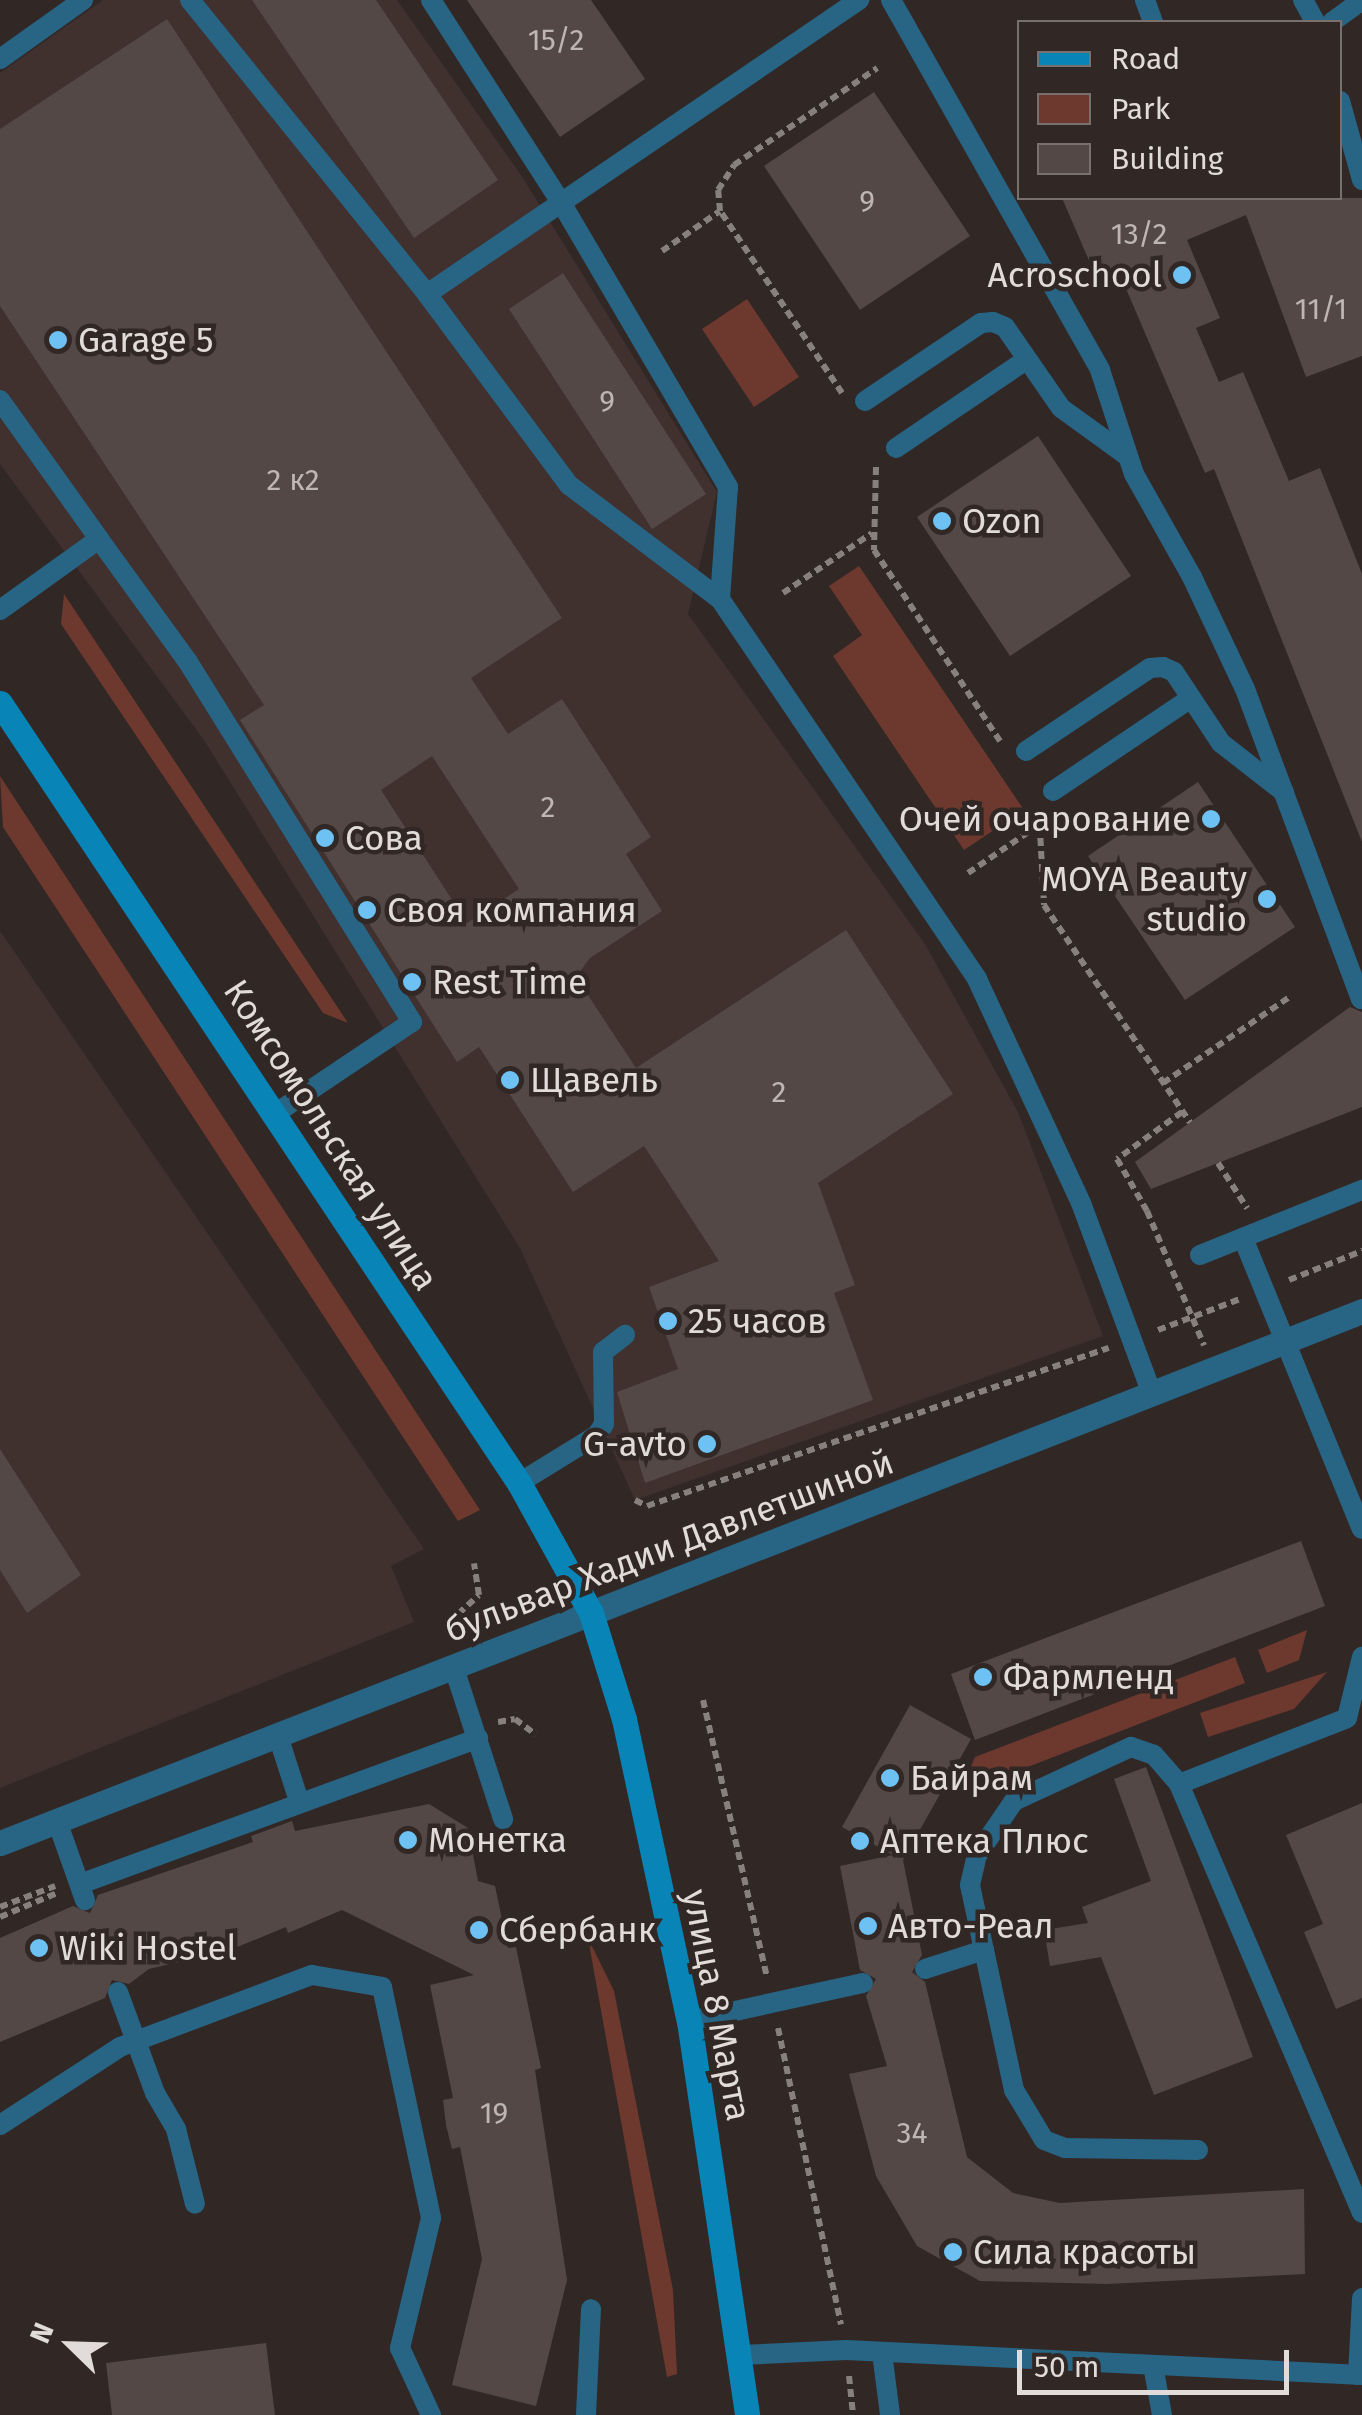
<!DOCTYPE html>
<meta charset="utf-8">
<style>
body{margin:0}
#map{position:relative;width:1362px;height:2415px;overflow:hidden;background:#312826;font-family:"Fira Sans",sans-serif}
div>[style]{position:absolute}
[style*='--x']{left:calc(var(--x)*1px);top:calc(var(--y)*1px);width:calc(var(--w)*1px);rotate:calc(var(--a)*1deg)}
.built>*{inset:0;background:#40302e}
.green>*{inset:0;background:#6d382e}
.building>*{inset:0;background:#534846}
.path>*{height:6px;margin-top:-3px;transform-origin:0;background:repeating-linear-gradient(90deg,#88807e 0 8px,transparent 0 13px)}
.service>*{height:20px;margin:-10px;padding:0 10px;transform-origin:10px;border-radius:10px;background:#286484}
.minor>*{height:25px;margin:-12.5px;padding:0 12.5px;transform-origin:12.5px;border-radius:12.5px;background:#286484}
.tertiary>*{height:25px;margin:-12.5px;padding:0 12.5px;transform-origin:12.5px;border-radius:12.5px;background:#286484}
.secondary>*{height:25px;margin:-12.5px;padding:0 12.5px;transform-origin:12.5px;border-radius:12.5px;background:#0884b6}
.dots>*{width:28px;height:28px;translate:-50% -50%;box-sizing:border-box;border:5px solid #312826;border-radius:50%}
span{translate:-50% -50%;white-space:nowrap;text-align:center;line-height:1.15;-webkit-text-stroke:9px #312826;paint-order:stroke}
.number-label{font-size:30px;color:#beb6b4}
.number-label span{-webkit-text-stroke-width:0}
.poi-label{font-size:35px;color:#e1dbd9}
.right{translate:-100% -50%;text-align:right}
.left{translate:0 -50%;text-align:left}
.street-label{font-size:35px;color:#e1dbd9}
.legend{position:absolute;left:1017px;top:20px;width:325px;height:180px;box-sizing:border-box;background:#312826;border:2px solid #77706e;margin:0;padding:12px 18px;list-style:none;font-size:30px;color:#e1dbd9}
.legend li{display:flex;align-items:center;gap:20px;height:50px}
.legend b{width:50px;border:2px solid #77706e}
.north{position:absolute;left:20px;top:2295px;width:100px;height:100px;-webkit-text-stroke:8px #312826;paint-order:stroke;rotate:293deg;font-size:28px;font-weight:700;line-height:40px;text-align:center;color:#e1dbd9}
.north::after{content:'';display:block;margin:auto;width:35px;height:45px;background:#e1dbd9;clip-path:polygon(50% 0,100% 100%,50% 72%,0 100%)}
.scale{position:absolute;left:1017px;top:2350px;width:272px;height:45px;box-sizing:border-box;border:5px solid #e1dbd9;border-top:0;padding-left:12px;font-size:30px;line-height:35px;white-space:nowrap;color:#e1dbd9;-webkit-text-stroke:8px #312826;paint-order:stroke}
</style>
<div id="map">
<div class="built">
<i style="clip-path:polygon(103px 0,397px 0,521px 175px,717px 492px,688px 614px,925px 944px,1018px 1112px,1103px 1336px,635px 1500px,520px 1248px,204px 740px,0 464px,0 73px)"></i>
<i style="clip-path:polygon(0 931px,424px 1549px,391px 1566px,414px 1622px,0 1788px)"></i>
</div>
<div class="green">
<i style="clip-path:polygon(747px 299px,799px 377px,754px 407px,702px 329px)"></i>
<i style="clip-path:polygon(859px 566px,1024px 810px,964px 850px,833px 656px,862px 635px,829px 586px)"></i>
<i style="clip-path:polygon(64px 594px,348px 1023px,323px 1013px,61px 624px)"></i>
<i style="clip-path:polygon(0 776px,480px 1510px,458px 1521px,3px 827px)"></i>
<i style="clip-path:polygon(1307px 1630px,1299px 1660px,1267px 1673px,1258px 1650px)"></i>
<i style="clip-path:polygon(1235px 1657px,1245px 1683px,960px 1793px,975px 1757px)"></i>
<i style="clip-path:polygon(1327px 1672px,1294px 1709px,1208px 1737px,1200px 1713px)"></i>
<i style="clip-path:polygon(588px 1938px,614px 1991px,673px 2290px,677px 2374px,667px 2377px)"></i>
</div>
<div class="building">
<i style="clip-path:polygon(252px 0,376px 0,498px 180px,414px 238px)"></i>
<i style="clip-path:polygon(467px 0,591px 0,645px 79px,560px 137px)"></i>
<i style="clip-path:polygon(evenodd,167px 19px,562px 618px,471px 678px,508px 734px,562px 699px,651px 837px,626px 854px,662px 911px,590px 958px,576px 977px,636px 1068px,846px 930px,953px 1094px,818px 1183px,855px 1285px,834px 1293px,873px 1400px,645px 1483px,617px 1392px,678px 1369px,649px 1287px,719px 1261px,644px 1146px,573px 1192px,479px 1047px,457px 1062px,240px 720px,264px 705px,0 306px,0 129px,167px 19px,432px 756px,519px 889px,467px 923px,381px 790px,432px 756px)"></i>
<i style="clip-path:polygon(874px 92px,970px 236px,860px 310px,764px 166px)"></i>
<i style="clip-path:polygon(1062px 198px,1362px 198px,1362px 356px,1306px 377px,1246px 215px,1187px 240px,1220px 318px,1196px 328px,1219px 382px,1243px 372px,1289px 481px,1320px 468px,1362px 574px,1362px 842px,1214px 469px,1205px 473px,1118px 270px,1097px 279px)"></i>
<i style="clip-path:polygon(563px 273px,706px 494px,652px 529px,509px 309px)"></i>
<i style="clip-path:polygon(1038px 436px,1131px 576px,1010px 656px,917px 517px)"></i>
<i style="clip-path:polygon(1198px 782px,1295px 927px,1185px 1000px,1088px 856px)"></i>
<i style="clip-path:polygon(1350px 1007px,1362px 1012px,1362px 1107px,1151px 1189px,1135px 1162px)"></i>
<i style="clip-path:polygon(0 1449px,81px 1575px,27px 1613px,0 1570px)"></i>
<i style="clip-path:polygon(1301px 1541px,1325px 1606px,975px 1740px,951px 1674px)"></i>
<i style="clip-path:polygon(910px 1705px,971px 1739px,903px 1860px,922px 1955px,912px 1972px,925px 1982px,967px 2157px,1013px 2193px,1060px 2203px,1304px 2189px,1305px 2274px,1107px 2284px,980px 2281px,917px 2246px,876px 2176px,849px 2074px,887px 2066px,866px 1996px,876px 1979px,860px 1970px,840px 1866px,893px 1855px,842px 1827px)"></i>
<i style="clip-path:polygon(1146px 1767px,1253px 2057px,1154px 2095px,1101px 1957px,1050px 1966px,1044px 1930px,1088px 1923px,1082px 1907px,1151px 1881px,1114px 1779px)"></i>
<i style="clip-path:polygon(1362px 1803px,1362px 1998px,1336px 2009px,1304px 1932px,1323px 1924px,1286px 1835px)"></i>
<i style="clip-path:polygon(429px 1804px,468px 1828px,478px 1881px,495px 1886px,508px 1948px,516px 1947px,541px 2068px,535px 2070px,567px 2280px,536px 2406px,452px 2385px,482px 2259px,460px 2147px,452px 2149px,446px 2125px,443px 2100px,453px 2098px,430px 1985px,474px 1975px,342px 1910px,288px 1933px,286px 1927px,230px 1950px,149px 1969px,129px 1984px,112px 1980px,105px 1998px,0 2042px,0 1938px,73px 1906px,90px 1913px,98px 1895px,253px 1842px,251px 1836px,292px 1821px,295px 1831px)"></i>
<i style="clip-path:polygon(266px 2343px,275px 2415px,112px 2415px,106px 2363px)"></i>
</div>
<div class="path">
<i style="--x:662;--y:251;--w:70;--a:-34.6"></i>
<i style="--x:842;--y:393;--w:219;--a:-123.8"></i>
<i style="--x:720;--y:211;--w:21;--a:-95"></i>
<i style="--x:718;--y:190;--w:30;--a:-57"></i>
<i style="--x:734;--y:165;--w:173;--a:-34.1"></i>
<i style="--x:876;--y:467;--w:83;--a:91.4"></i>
<i style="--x:874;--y:550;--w:229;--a:56.6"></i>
<i style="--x:783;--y:593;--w:107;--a:-34"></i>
<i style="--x:1039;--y:812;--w:93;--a:86.9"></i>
<i style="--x:1044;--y:905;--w:262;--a:56.1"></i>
<i style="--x:968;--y:873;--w:86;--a:-34.1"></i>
<i style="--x:1163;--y:1083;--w:155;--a:-34.2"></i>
<i style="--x:1182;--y:1112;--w:80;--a:144.1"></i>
<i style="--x:1117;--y:1159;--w:60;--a:60"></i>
<i style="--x:1147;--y:1211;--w:146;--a:67"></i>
<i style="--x:1218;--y:1163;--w:54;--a:57.2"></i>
<i style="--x:1289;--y:1280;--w:79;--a:-21.7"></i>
<i style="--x:1158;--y:1330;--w:88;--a:-20.7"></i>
<i style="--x:635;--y:1500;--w:13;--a:27"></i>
<i style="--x:647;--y:1506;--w:488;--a:-18.9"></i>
<i style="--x:458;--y:1614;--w:28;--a:-42"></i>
<i style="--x:479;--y:1595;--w:32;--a:-99"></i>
<i style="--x:703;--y:1700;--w:284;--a:77"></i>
<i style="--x:498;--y:1722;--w:17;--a:-10"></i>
<i style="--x:515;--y:1719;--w:26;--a:37"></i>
<i style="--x:0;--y:1907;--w:59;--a:-20.9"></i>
<i style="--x:0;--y:1917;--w:60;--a:-22.7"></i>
<i style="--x:778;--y:2028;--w:303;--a:78"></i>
<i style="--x:849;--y:2376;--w:39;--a:84"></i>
</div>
<div class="service">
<i style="--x:190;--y:0;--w:378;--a:51.1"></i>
<i style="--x:427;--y:294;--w:238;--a:53.4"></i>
<i style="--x:569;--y:485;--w:189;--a:37.1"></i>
<i style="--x:720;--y:599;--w:459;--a:55.9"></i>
<i style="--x:977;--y:979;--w:247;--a:65.1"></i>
<i style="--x:1081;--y:1203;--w:204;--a:69.6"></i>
<i style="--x:431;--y:0;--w:242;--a:57.3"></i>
<i style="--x:562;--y:204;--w:328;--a:59.6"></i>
<i style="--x:728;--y:487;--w:112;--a:94.1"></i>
<i style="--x:891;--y:0;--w:425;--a:60.5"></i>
<i style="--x:1100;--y:370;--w:109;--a:71.9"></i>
<i style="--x:1134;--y:474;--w:118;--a:60.6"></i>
<i style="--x:1192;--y:577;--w:124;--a:64.7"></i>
<i style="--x:1245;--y:689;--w:331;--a:69.5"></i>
<i style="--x:1145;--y:0;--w:23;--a:70"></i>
<i style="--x:1303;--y:0;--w:25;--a:61"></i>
<i style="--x:1332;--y:22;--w:37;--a:-36"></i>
<i style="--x:0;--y:59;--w:102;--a:-35.4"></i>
<i style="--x:1340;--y:101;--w:82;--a:74.4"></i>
<i style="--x:427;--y:294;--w:523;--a:-34.24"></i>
<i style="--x:0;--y:400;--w:171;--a:54.5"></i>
<i style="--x:865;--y:401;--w:140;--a:-33.9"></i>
<i style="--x:981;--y:323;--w:12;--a:-5"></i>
<i style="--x:993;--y:322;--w:13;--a:23"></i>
<i style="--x:1005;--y:327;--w:98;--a:55.3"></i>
<i style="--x:1061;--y:408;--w:80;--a:35.9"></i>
<i style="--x:896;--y:448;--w:157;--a:-34.1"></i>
<i style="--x:0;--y:610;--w:122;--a:-35.6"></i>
<i style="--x:99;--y:539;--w:152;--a:54.1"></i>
<i style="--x:188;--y:662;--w:424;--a:58.1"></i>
<i style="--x:412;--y:1022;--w:164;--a:146.2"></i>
<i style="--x:1026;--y:751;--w:149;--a:-33.8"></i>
<i style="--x:1150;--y:668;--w:13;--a:-4"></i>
<i style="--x:1163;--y:667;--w:12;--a:24"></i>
<i style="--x:1174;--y:672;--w:85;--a:56.5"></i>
<i style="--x:1221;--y:743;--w:80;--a:37.9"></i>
<i style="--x:1053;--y:791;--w:166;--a:-34"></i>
<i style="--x:1243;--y:1238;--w:314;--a:67.8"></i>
<i style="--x:1200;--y:1255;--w:175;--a:-21.9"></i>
<i style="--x:519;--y:1483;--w:92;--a:-31.6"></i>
<i style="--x:597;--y:1435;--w:13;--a:-58"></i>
<i style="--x:604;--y:1424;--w:72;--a:-90.8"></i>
<i style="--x:603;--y:1352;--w:28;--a:-38"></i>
<i style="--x:454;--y:1668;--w:159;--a:72"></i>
<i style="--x:278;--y:1736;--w:68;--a:72.1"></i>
<i style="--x:1179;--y:1784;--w:466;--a:66.9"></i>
<i style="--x:57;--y:1821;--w:84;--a:70.5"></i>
<i style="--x:80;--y:1884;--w:424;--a:-20.1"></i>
<i style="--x:984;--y:1950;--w:66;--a:-102.2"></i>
<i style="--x:970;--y:1885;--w:31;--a:-77"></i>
<i style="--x:977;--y:1855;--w:65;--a:-55.6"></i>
<i style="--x:1014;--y:1801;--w:129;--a:-24.8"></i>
<i style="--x:1131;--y:1747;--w:24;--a:19"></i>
<i style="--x:1154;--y:1755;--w:38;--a:49"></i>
<i style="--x:1179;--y:1784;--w:180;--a:-21.4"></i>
<i style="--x:1347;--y:1718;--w:63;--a:-76.2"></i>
<i style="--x:925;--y:1969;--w:62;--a:-17.9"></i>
<i style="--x:984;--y:1950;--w:143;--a:77.9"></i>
<i style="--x:1014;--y:2090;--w:58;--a:59"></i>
<i style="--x:1044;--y:2140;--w:22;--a:21"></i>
<i style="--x:1065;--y:2148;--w:133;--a:0.9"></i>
<i style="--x:118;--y:1992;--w:108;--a:69.9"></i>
<i style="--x:155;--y:2093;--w:42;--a:59.7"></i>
<i style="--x:176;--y:2129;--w:77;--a:75.8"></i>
<i style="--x:689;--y:2021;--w:178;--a:-12.3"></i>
<i style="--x:0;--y:2125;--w:143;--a:-33"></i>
<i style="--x:120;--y:2047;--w:205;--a:-20.6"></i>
<i style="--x:312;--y:1975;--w:71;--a:9.7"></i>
<i style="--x:382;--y:1987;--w:236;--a:78"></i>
<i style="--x:431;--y:2218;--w:134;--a:103.4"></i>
<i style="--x:400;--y:2348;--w:74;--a:65.2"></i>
<i style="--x:882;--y:2353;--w:63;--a:82.6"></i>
<i style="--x:741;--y:2355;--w:105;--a:-2.7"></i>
<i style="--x:846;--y:2350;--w:517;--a:2.77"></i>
<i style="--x:1153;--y:2365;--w:51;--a:79.8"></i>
<i style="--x:1358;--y:2375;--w:77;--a:-87"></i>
<i style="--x:586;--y:2415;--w:106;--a:-87.3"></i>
</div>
<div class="minor">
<i style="--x:591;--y:1613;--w:828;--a:-21.39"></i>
</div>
<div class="tertiary">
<i style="--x:0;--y:1843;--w:634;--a:-21.26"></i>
</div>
<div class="secondary">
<i style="--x:0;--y:703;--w:937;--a:56.36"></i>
<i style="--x:519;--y:1483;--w:149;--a:61"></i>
<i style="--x:591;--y:1613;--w:111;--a:72.7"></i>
<i style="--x:624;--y:1719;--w:309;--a:77.9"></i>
<i style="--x:689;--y:2021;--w:398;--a:81.6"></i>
</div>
<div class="dots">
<i style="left:1182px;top:275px;background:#6dc2f3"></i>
<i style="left:58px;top:340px;background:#6dc2f3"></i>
<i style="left:942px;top:521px;background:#6dc2f3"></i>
<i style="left:1211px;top:819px;background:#6dc2f3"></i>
<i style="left:325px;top:838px;background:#6dc2f3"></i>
<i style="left:1267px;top:899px;background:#6dc2f3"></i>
<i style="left:367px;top:910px;background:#6dc2f3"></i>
<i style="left:412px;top:982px;background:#6dc2f3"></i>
<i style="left:510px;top:1080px;background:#6dc2f3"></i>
<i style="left:668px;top:1321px;background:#6dc2f3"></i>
<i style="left:707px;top:1444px;background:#6dc2f3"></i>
<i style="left:983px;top:1677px;background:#6dc2f3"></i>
<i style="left:890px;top:1778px;background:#6dc2f3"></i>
<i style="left:408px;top:1840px;background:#6dc2f3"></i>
<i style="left:860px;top:1841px;background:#6dc2f3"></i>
<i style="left:868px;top:1926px;background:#6dc2f3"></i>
<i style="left:479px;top:1930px;background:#6dc2f3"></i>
<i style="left:39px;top:1948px;background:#6dc2f3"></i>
<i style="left:953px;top:2252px;background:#6dc2f3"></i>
</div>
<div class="number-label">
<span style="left:556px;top:40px">15/2</span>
<span style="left:867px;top:201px">9</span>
<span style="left:1139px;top:234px">13/2</span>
<span style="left:1321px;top:309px">11/1</span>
<span style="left:607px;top:401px">9</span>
<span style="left:293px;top:480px">2 к2</span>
<span style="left:548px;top:807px">2</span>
<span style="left:779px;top:1092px">2</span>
<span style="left:494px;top:2113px">19</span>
<span style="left:912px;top:2133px">34</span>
</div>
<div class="poi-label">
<span class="right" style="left:1162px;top:275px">Acroschool</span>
<span class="left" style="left:78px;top:340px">Garage 5</span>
<span class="left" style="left:962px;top:521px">Ozon</span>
<span class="right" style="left:1191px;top:819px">Очей очарование</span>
<span class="left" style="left:345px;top:838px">Сова</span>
<span class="right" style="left:1247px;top:899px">MOYA Beauty<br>studio</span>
<span class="left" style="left:387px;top:910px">Своя компания</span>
<span class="left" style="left:432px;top:982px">Rest Time</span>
<span class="left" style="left:530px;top:1080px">Щавель</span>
<span class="left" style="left:688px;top:1321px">25 часов</span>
<span class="right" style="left:687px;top:1444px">G-avto</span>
<span class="left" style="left:1003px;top:1677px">Фармленд</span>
<span class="left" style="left:910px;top:1778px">Байрам</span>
<span class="left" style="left:428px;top:1840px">Монетка</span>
<span class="left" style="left:880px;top:1841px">Аптека Плюс</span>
<span class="left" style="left:888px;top:1926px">Авто-Реал</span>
<span class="left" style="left:499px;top:1930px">Сбербанк</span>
<span class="left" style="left:59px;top:1948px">Wiki Hostel</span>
<span class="left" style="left:973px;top:2252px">Сила красоты</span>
</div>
<div class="street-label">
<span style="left:331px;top:1135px;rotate:57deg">Комсомольская улица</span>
<span style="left:669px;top:1546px;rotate:-21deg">бульвар Хадии Давлетшиной</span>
<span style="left:717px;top:2005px;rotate:79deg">улица 8 Марта</span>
</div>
<ul class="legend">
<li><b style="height:12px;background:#0884b6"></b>Road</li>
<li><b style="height:28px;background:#6d382e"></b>Park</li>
<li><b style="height:28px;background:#534846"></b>Building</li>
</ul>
<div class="north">N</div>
<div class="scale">50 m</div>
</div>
